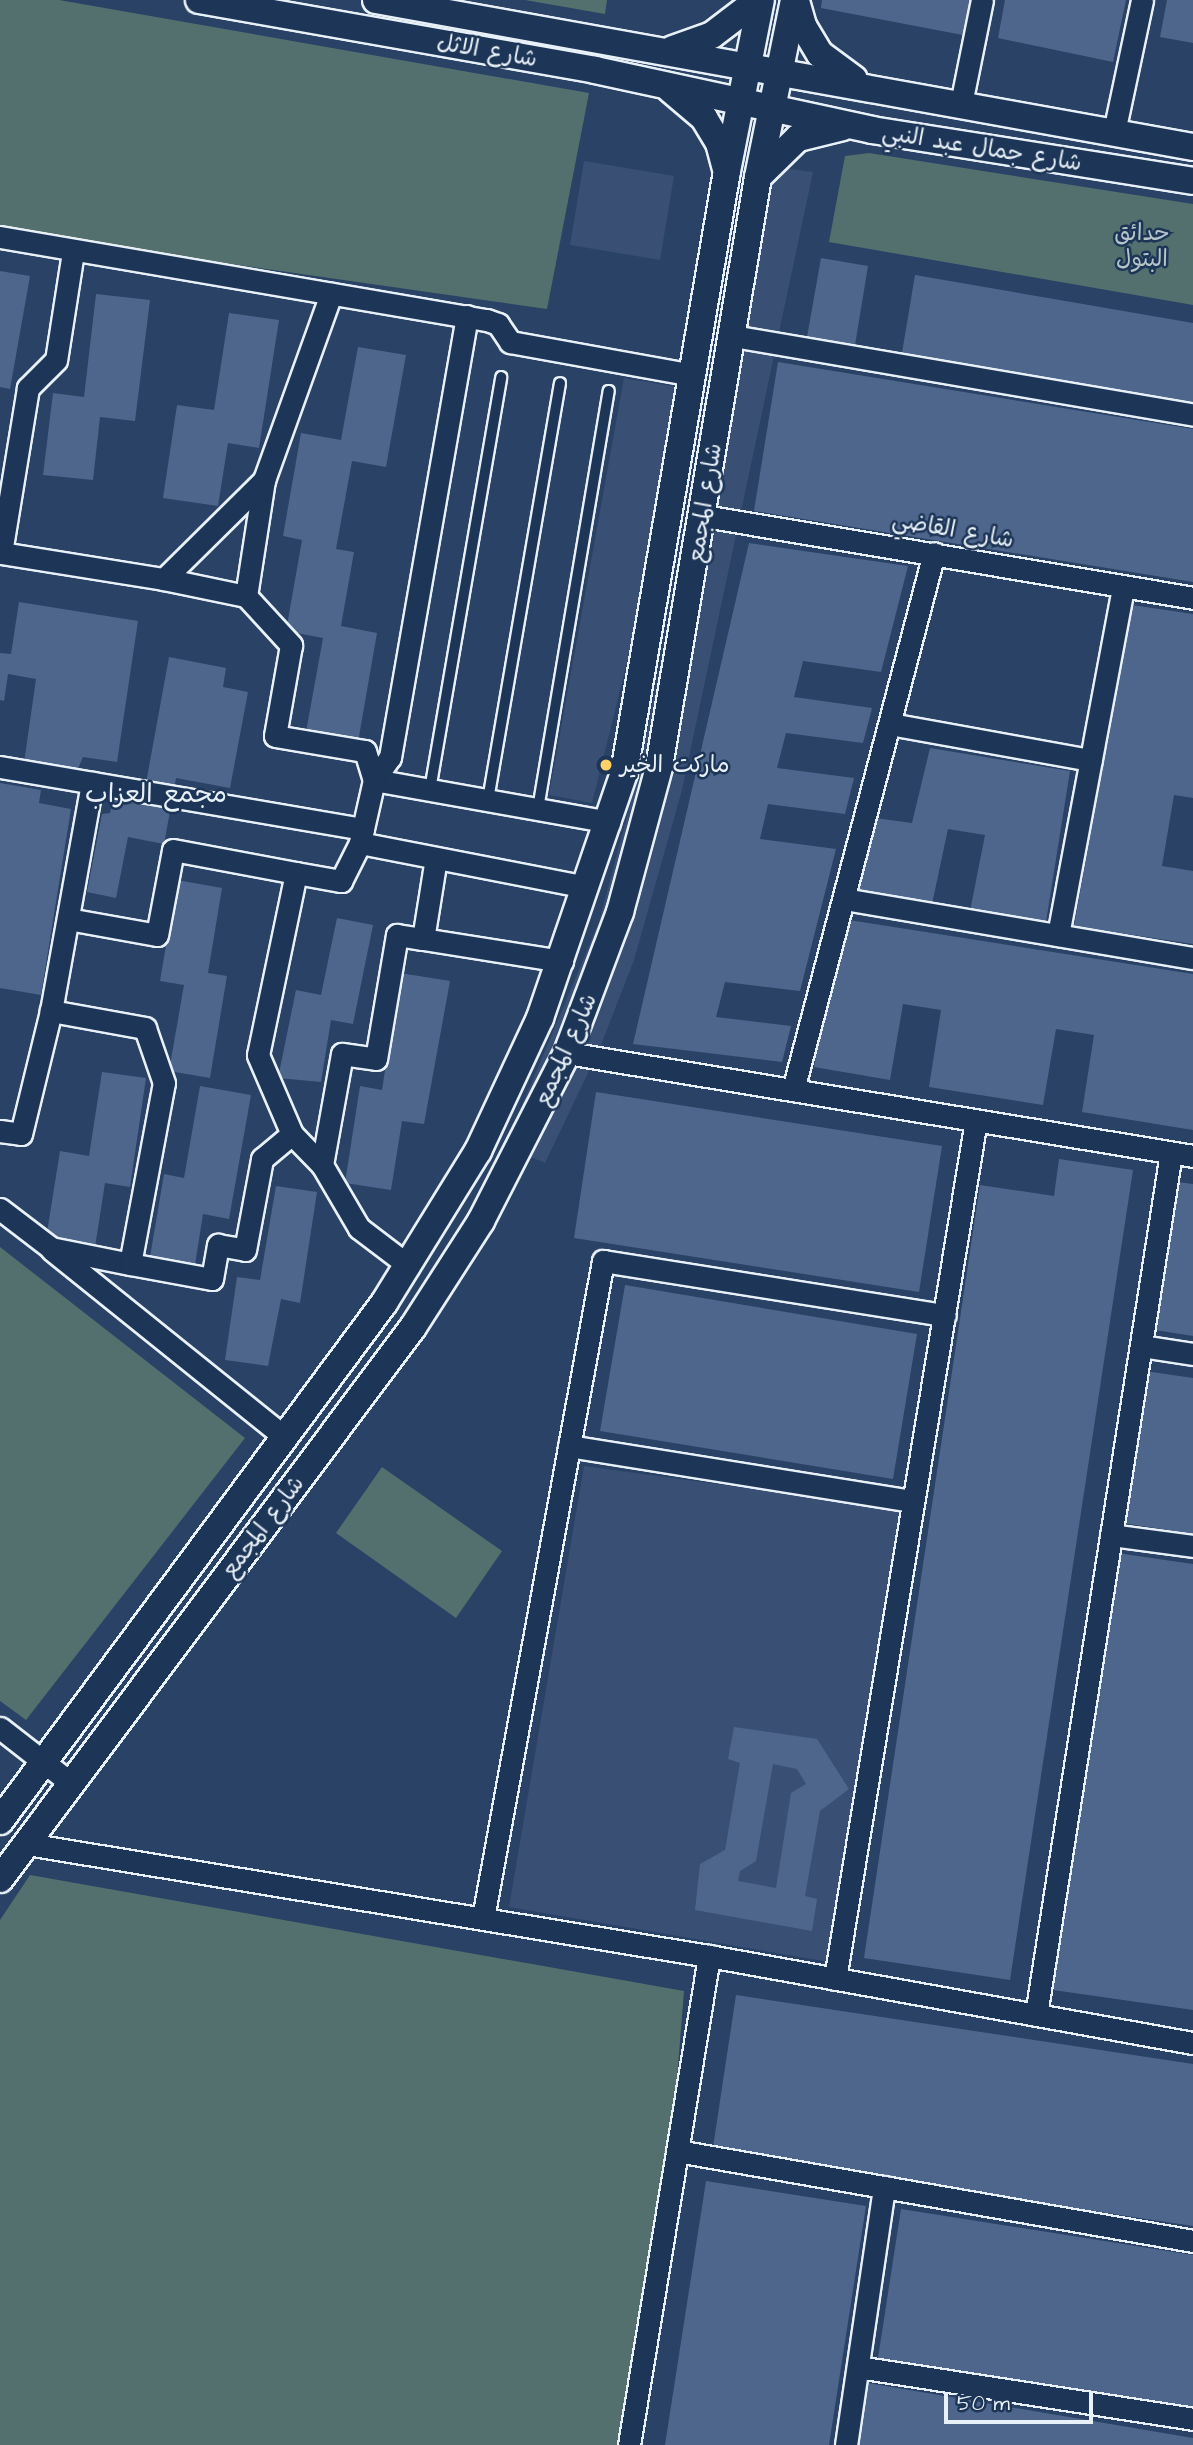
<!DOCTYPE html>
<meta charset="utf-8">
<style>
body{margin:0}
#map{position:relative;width:1193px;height:2445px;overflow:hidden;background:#2a4265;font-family:"Architects Daughter","Playpen Sans Arabic",sans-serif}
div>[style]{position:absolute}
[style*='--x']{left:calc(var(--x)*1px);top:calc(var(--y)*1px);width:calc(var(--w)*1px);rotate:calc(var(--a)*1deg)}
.built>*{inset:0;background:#395074}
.green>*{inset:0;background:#53706e}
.building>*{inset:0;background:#4f668c}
.roads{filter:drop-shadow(2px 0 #e8f1f8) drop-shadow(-2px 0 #e8f1f8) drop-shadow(0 2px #e8f1f8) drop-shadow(0 -2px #e8f1f8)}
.service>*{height:10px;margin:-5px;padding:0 5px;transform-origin:5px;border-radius:5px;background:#1d3557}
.minor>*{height:21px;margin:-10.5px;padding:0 10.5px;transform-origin:10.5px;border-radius:10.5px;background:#1d3557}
.tertiary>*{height:26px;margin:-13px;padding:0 13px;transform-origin:13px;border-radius:13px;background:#1d3557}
.dots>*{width:19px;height:19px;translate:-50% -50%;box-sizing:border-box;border:4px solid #1d3557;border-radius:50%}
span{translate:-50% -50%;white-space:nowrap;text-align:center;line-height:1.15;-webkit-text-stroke:5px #1d3557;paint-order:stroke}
.street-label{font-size:23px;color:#e8f1f8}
.park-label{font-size:23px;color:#b4c4c8}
.poi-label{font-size:23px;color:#e8f1f8}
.left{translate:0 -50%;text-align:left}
.quarter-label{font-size:26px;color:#e8f1f8}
.scale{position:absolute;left:944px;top:2392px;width:149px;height:32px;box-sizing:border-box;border:4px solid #e8f1f8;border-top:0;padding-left:9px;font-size:21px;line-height:24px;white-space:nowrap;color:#e8f1f8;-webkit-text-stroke:5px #1d3557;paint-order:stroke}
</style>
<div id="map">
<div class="built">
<i style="clip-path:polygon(584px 161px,674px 176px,660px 260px,570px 245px)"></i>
<i style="clip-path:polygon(745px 163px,813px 172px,682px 790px,634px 960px,599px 1050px,545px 1163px,505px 1146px,599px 922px,638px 775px,674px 599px)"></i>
<i style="clip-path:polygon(624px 378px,676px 387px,643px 598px,592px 803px,549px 795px)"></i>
<i style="clip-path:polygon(584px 1466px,906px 1510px,835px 1963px,509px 1907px)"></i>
</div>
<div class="green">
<i style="clip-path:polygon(0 0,59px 0,589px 93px,547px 309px,0 231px)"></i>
<i style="clip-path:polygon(525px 0,607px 0,605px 14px)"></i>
<i style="clip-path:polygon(869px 153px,1193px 204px,1193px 305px,829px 242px,845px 156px)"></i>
<i style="clip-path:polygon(0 1247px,245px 1438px,26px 1720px,0 1701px)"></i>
<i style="clip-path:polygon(382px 1467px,502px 1551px,456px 1618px,336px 1533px)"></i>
<i style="clip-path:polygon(30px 1875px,684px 1991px,675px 2104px,622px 2445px,0 2445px,0 1920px)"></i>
</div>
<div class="building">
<i style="clip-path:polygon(822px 0,975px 0,968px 36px,821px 8px)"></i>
<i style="clip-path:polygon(1005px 0,1126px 0,1113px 62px,998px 38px)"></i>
<i style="clip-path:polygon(1167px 0,1193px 0,1193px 43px,1160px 37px)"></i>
<i style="clip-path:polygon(821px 258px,868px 266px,855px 345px,807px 337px)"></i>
<i style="clip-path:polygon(0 271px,30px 276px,10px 389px,0 387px)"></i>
<i style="clip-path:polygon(915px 275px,1193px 323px,1193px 404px,902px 353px)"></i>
<i style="clip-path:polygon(96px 294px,150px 300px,135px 421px,100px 417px,93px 480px,43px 475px,53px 393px,84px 397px)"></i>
<i style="clip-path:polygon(229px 313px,279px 320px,259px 448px,228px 443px,218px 506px,163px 498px,177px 405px,214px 410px)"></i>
<i style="clip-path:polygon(358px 347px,406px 355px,386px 467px,352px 461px,336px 549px,354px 552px,341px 626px,377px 633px,358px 742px,306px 732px,323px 638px,286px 631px,302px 540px,283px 536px,301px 433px,341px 440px)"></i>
<i style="clip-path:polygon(778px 362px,1193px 429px,1193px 582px,754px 511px)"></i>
<i style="clip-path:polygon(749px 543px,908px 566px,881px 672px,803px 661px,794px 697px,872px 708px,863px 743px,786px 733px,777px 768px,854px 778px,845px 814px,768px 804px,760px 839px,836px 849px,800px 991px,725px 982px,716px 1017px,791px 1026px,782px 1062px,633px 1044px)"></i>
<i style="clip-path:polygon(19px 602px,138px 621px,117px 762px,83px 757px,74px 778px,23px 770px,36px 679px,8px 674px,4px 701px,0 700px,0 653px,11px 654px)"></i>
<i style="clip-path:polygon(1132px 605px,1193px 614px,1193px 798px,1174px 795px,1162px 866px,1193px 871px,1193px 944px,1074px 926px)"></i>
<i style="clip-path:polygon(169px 657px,226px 668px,223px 687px,248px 692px,230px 788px,176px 778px,164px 844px,128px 837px,116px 898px,87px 892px,102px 814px,110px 813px,113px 800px,142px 805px)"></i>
<i style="clip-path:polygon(930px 748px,1070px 771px,1046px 922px,970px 911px,985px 835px,948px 829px,932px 904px,855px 892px,875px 818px,912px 823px)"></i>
<i style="clip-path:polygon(0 783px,41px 790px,39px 803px,71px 809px,41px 995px,0 988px)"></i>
<i style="clip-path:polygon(177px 880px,222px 888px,208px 973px,227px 976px,210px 1078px,169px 1071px,184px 985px,160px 981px)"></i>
<i style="clip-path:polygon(337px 918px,373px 925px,353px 1024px,331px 1020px,321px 1082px,278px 1078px,296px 990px,321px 995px)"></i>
<i style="clip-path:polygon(849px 920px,1193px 974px,1193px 1130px,1082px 1112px,1094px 1035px,1056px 1029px,1043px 1105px,929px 1087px,941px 1010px,903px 1004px,890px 1080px,814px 1067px,827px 991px)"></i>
<i style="clip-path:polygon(400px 973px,450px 981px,424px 1124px,402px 1121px,391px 1190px,345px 1183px,360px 1086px,382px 1090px)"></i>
<i style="clip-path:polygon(102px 1072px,146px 1078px,130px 1187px,105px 1183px,95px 1247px,46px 1239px,60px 1151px,89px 1156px)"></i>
<i style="clip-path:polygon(200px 1086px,251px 1095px,229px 1219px,203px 1214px,194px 1271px,149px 1263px,164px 1174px,184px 1178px)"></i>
<i style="clip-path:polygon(596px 1092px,942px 1146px,919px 1292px,574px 1238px)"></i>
<i style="clip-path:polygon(1059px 1159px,1133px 1170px,1010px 1980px,864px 1958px,980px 1185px,1054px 1196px)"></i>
<i style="clip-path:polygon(1177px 1182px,1193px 1184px,1193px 1336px,1155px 1330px)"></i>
<i style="clip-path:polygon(276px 1186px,317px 1192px,300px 1303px,281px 1299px,268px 1366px,225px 1360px,237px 1277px,260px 1280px)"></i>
<i style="clip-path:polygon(625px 1285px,917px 1334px,893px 1479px,600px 1431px)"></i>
<i style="clip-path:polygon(1145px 1371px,1193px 1378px,1193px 1534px,1123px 1523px)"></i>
<i style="clip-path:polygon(1117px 1553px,1193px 1564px,1193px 2010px,1053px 1990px)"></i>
<i style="clip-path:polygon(evenodd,734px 1727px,817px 1739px,849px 1789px,820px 1811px,805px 1896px,817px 1899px,812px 1931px,695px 1910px,700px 1864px,725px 1850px,740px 1763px,728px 1759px,734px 1727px,773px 1764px,797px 1769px,806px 1784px,791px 1793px,776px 1888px,738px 1881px,740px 1871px,756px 1861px,773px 1764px)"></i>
<i style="clip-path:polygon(736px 1995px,1193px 2064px,1193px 2226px,712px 2154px)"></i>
<i style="clip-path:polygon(706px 2181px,866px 2206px,829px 2445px,665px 2445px)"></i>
<i style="clip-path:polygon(901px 2209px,1193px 2255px,1193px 2407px,878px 2358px)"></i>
<i style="clip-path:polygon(868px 2383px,1193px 2438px,1193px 2445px,858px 2445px)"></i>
</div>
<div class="roads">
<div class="service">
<i style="--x:430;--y:790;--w:419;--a:-80.2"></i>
<i style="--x:488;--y:800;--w:423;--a:-80.2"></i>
<i style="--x:538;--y:809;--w:424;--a:-80.4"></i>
</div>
<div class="minor">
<i style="--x:961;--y:104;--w:106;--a:-78.6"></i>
<i style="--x:1114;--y:132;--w:135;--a:-78"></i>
<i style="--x:0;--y:237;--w:494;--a:9.7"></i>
<i style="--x:487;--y:320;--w:12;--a:20"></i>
<i style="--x:498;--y:324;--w:22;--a:56"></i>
<i style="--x:510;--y:342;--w:186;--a:10.2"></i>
<i style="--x:73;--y:252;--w:109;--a:98.9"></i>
<i style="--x:56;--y:360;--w:40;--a:135"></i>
<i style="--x:28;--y:388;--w:167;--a:99.3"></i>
<i style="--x:1;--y:553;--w:165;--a:9.1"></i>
<i style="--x:164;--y:579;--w:141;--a:-44.7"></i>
<i style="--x:264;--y:480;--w:198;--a:-70.2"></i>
<i style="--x:467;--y:316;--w:448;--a:99.9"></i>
<i style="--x:390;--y:757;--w:28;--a:125"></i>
<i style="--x:374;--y:780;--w:239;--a:10.1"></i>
<i style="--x:733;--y:336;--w:467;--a:9.7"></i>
<i style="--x:264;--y:480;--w:117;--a:98.8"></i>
<i style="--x:246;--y:596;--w:67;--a:47.4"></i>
<i style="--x:291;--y:645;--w:92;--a:100"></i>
<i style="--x:275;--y:736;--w:91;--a:9.5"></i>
<i style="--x:365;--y:751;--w:30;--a:73"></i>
<i style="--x:374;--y:780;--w:50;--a:102.7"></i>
<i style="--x:704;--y:516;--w:496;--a:9.5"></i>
<i style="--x:164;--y:579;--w:84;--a:11.7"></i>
<i style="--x:890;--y:724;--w:204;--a:10.2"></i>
<i style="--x:0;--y:767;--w:368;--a:9.7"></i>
<i style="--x:363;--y:829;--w:14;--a:102"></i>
<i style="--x:360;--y:843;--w:230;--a:11"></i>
<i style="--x:436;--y:858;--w:82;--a:99.1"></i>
<i style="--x:423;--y:939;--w:141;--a:9"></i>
<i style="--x:844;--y:899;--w:354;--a:9.6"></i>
<i style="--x:68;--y:919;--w:90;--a:10.2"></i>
<i style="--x:157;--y:935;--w:86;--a:-79.3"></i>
<i style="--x:173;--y:850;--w:125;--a:10.6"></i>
<i style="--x:1058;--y:935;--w:354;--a:-79.4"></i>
<i style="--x:567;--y:1053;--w:634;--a:9.34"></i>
<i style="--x:793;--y:1090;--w:555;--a:-75.29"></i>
<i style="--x:0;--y:1131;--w:21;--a:8"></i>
<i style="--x:21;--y:1134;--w:127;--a:-76.3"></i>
<i style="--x:322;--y:1165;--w:43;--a:-134.1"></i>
<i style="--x:292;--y:1134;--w:86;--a:-113.3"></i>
<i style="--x:258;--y:1055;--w:186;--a:-78.2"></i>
<i style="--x:296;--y:873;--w:46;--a:10.1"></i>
<i style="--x:341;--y:881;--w:42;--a:-63.4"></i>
<i style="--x:0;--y:1209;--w:64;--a:37.4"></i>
<i style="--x:51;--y:1248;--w:81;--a:11.4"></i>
<i style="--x:130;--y:1264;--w:184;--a:-79.4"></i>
<i style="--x:164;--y:1083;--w:58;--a:-109.1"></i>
<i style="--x:145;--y:1028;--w:96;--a:-169.7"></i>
<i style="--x:51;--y:1011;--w:232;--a:-79.8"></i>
<i style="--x:52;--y:1250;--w:300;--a:38.8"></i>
<i style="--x:130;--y:1264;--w:83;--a:10.4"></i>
<i style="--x:212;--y:1279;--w:35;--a:-80"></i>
<i style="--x:218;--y:1245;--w:27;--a:10"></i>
<i style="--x:245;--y:1250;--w:93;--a:-79.4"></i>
<i style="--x:262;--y:1159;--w:39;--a:-40"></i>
<i style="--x:409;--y:1266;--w:63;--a:-142.8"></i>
<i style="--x:359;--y:1228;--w:73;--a:-120.4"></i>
<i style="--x:322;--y:1165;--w:113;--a:-79.8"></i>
<i style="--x:342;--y:1054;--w:34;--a:8"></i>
<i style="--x:376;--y:1059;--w:126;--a:-80.4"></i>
<i style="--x:397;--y:935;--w:26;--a:9"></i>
<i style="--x:1141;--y:1346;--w:53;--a:8.7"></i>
<i style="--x:569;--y:1446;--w:347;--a:9.1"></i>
<i style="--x:1111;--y:1535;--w:83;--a:7.6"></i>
<i style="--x:0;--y:1728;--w:91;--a:37.9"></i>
<i style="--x:27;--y:1844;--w:691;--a:9.33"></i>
<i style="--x:709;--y:1956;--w:492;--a:10.2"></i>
<i style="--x:483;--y:1918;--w:668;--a:-79.65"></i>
<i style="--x:603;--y:1261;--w:346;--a:9"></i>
<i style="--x:835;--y:1979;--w:870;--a:-80.68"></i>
<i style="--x:1036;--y:2015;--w:873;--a:-81.1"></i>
<i style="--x:677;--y:2151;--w:524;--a:9.89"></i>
<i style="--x:858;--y:2367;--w:339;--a:8.8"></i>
<i style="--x:629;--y:2445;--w:496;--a:-80.7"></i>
<i style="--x:846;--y:2445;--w:261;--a:-81.6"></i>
</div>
<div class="tertiary">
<i style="--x:199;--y:0;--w:402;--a:10"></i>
<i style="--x:595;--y:70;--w:283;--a:12.2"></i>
<i style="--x:872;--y:130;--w:325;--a:9"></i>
<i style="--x:376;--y:0;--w:830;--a:10.2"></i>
<i style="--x:796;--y:1;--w:26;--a:74"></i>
<i style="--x:803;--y:26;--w:33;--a:59"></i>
<i style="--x:820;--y:54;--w:42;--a:36.3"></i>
<i style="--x:673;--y:49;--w:41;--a:-19.7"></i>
<i style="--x:712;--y:35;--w:58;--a:-37.3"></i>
<i style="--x:670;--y:89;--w:45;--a:40.5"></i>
<i style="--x:704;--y:118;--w:29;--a:59"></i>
<i style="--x:719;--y:143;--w:27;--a:75"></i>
<i style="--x:759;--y:176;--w:54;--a:-44.3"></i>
<i style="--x:798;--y:138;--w:46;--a:-13.7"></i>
<i style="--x:0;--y:1821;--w:645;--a:-53.45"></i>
<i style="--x:384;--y:1303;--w:179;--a:-58.3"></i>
<i style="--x:478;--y:1151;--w:147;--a:-65"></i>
<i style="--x:540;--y:1018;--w:259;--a:-71.1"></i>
<i style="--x:624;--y:773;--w:611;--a:-80.29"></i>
<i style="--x:727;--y:171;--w:174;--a:-78.8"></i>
<i style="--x:0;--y:1879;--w:689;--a:-53.2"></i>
<i style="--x:413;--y:1327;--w:126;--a:-57.3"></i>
<i style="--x:481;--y:1221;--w:189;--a:-62.9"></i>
<i style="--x:567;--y:1053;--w:151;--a:-69.4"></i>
<i style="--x:620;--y:912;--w:150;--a:-74.9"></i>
<i style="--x:659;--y:767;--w:598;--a:-80.47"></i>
<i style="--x:758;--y:177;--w:181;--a:-78.5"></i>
</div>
</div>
<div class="dots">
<i style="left:606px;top:765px;background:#ffd166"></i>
</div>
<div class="street-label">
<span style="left:487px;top:51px;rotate:10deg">شارع الاثل</span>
<span style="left:982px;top:148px;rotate:9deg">شارع جمال عبد النبي</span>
<span style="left:705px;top:503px;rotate:-81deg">شارع المجمع</span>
<span style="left:953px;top:530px;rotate:10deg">شارع القاضي</span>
<span style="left:566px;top:1050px;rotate:-66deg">شارع المجمع</span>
<span style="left:263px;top:1527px;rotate:-53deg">شارع المجمع</span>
</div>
<div class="park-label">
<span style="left:1142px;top:246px">حدائق<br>البتول</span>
</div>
<div class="poi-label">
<span class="left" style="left:620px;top:765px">ماركت الخير</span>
</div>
<div class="quarter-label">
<span style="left:156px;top:795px">مجمع العزاب</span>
</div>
<div class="scale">50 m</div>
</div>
